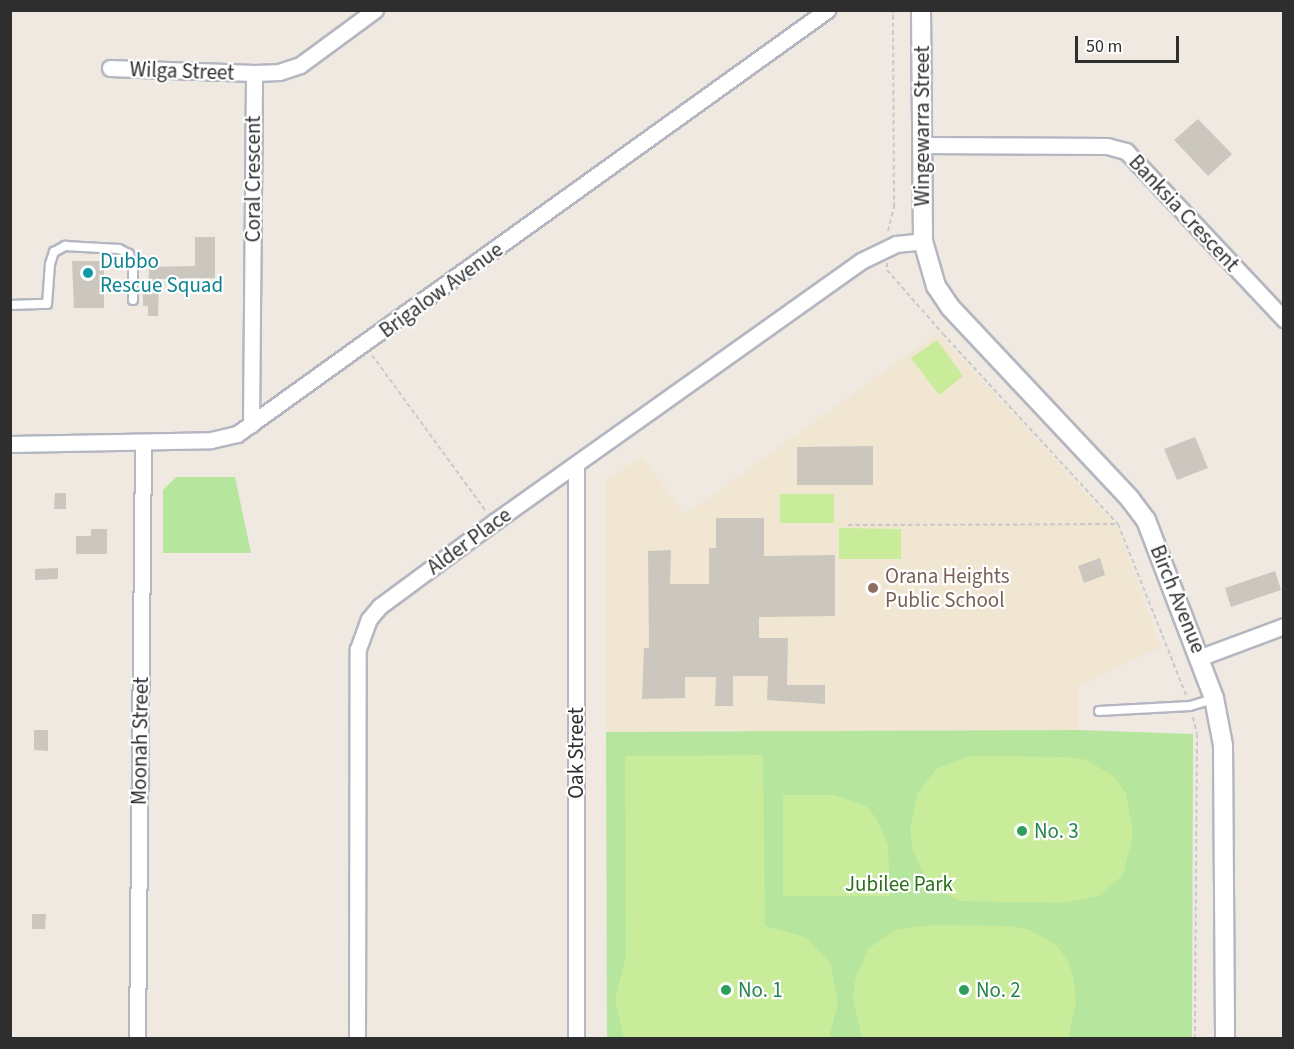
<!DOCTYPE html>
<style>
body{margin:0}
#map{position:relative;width:1294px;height:1049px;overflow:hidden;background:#efe9e1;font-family:"Source Sans 3",sans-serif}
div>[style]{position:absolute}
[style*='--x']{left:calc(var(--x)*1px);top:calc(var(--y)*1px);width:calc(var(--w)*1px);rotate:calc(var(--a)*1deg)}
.education>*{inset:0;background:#f0e6d1}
.green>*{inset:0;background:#b6e59e}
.pitch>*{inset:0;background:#c9ec9a}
.building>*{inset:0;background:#cbc7bf}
.path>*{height:2px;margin-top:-1px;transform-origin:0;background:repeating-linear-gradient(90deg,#c9c9c9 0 4.5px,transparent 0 7.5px)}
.roads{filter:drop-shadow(2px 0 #b4b7c1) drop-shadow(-2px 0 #b4b7c1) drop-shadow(0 2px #b4b7c1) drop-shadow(0 -2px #b4b7c1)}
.service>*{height:8px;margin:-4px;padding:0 4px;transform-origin:4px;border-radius:4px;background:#fff}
.minor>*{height:15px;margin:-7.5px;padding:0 7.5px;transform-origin:7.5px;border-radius:7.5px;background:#fff}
.tertiary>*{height:18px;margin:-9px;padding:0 9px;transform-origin:9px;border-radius:9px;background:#fff}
.dots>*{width:16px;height:16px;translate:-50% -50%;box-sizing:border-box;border:3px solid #fff;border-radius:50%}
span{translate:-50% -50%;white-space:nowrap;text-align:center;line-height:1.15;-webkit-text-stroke:4.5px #fff;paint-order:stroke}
.street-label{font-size:21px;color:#2e2e2e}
.culture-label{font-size:21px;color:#0d838f}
.left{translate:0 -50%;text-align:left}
.education-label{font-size:21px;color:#785e54}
.leisure-label{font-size:21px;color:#27864d}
.park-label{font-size:21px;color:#2c6e1b}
.frame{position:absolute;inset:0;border:12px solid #2e2e2e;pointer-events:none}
.scale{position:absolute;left:1075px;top:36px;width:104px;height:27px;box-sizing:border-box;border:3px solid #2e2e2e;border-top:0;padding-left:8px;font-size:18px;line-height:21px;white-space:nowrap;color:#2e2e2e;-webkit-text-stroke:4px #fff;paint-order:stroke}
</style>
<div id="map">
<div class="education">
<i style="clip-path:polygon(938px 333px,1118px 528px,1161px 647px,1078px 686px,1078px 730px,606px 732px,606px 481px,642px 456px,685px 515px)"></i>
</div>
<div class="green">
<i style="clip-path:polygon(176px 477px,235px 477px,251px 553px,163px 553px,163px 490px)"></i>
<i style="clip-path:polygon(1078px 730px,1193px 734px,1192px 1038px,607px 1038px,606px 732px)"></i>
</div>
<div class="pitch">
<i style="clip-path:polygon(937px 340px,963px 376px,939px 395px,911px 358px)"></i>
<i style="clip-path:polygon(780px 494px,834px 494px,834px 523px,780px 523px)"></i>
<i style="clip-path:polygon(839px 528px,901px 529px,901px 559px,839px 559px)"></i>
<i style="clip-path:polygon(763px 755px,765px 926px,806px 937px,830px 962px,838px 1003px,829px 1038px,624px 1038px,615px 999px,626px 956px,625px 756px)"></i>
<i style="clip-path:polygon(970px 756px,1069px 757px,1087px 760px,1114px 777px,1126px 793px,1133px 834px,1123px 875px,1099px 896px,1062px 903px,960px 901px,929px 885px,913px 851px,910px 829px,918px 793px,936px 769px)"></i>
<i style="clip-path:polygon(783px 795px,835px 795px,866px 806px,876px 818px,888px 845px,890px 896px,783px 896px)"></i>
<i style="clip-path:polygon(932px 925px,1012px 926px,1030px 930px,1057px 946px,1069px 962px,1074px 981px,1076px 1003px,1068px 1038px,862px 1038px,853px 999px,855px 980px,868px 949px,895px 930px)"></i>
</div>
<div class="building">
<i style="clip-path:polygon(1198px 119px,1232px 154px,1208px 176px,1174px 140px)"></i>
<i style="clip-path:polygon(195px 237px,215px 237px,215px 278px,159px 279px,158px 316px,148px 316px,148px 306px,143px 306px,143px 294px,148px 294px,149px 267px,195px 266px)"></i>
<i style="clip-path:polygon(72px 261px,104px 261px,104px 308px,74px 308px)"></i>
<i style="clip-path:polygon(1195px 437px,1208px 468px,1177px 480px,1164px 449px)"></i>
<i style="clip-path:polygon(873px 446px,873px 485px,797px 485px,797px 447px)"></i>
<i style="clip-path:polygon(55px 493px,66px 493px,66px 509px,54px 509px)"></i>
<i style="clip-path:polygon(716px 518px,764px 518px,764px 556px,835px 555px,835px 616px,759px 617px,759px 638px,788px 638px,787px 685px,825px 685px,825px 704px,767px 700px,768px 676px,733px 676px,733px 706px,715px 706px,716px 677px,685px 677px,685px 698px,642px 699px,644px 648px,649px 648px,648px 551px,671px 550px,670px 584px,709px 584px,709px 548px,716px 548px)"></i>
<i style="clip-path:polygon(91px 529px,107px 529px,107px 554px,76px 554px,76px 536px,91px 536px)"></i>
<i style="clip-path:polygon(1100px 558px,1105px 575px,1084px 583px,1078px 566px)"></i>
<i style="clip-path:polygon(58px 568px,58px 579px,35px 580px,35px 569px)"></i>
<i style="clip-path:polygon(1275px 571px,1281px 590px,1231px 607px,1225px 588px)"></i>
<i style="clip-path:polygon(34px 730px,48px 730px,48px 751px,34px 750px)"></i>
<i style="clip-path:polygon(32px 914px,46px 914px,45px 929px,32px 929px)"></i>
</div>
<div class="path">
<i style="--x:888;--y:231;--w:25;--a:-76"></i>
<i style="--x:894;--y:207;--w:194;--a:-90.3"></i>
<i style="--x:893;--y:13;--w:4;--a:-135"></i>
<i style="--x:887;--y:263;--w:7;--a:90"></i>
<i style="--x:887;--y:270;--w:85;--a:48.8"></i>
<i style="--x:943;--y:334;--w:258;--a:47.4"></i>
<i style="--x:1118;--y:524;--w:184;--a:68.3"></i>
<i style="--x:372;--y:355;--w:192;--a:53.9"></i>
<i style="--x:848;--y:525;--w:270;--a:-0.2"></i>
<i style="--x:1193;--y:717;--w:17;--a:77"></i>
<i style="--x:1197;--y:734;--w:304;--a:90.4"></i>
</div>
<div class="roads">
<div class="service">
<i style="--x:10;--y:305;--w:37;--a:-2"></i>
<i style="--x:47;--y:304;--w:40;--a:-85.7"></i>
<i style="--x:50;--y:264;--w:13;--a:-72"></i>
<i style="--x:54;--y:252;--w:13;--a:-29"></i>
<i style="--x:65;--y:246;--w:54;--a:3.2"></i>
<i style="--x:119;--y:249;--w:11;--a:27"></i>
<i style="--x:129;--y:254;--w:11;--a:68"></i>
<i style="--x:133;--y:264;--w:36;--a:90"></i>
<i style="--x:1099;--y:711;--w:91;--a:-3.1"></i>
<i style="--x:1190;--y:706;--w:24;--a:-17"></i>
</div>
<div class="minor">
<i style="--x:110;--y:68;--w:144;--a:2"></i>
<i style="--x:923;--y:145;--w:184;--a:0.3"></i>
<i style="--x:1107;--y:146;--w:20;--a:15"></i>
<i style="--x:1126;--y:151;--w:231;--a:46.8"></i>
<i style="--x:251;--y:425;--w:352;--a:-89.5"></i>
<i style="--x:254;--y:73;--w:25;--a:-2"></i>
<i style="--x:279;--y:72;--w:22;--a:-18"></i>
<i style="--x:300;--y:65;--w:93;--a:-36.3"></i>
<i style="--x:10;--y:444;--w:201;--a:-1.1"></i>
<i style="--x:211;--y:440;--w:27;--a:-13"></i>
<i style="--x:237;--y:434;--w:727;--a:-35.7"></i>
<i style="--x:576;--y:467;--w:571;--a:90"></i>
<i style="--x:1201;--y:657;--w:89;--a:-20.5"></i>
<i style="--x:137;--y:1038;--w:595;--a:-89.42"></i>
<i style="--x:357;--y:1038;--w:389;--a:-89.9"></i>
<i style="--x:358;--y:649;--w:32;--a:-70"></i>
<i style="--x:369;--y:619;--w:17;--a:-50"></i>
<i style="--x:380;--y:606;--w:142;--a:-36.4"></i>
<i style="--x:494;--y:522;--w:450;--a:-35.4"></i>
<i style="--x:861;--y:261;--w:39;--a:-26"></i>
<i style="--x:896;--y:244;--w:27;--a:-6"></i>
</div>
<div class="tertiary">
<i style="--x:921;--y:10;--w:231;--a:89.5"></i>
<i style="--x:923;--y:241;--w:47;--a:73.9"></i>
<i style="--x:936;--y:286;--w:25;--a:56"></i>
<i style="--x:950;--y:307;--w:263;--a:46.8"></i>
<i style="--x:1130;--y:499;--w:26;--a:53"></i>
<i style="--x:1146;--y:520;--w:191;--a:69.1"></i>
<i style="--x:1214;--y:698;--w:48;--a:79.2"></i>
<i style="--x:1223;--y:745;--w:293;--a:89.6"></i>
</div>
</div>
<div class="dots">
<i style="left:88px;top:273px;background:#0f9aa8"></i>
<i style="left:873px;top:588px;background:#8d6e63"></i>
<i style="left:1022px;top:831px;background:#2e9e5b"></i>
<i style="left:726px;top:990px;background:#2e9e5b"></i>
<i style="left:964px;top:990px;background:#2e9e5b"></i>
</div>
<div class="street-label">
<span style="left:182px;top:71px;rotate:2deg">Wilga Street</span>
<span style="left:922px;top:126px;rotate:-90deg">Wingewarra Street</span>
<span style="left:253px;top:179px;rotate:-90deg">Coral Crescent</span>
<span style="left:1184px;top:213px;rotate:47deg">Banksia Crescent</span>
<span style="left:441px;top:290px;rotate:-36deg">Brigalow Avenue</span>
<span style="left:469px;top:541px;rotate:-36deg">Alder Place</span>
<span style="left:1178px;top:599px;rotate:68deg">Birch Avenue</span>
<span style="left:140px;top:741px;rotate:-89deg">Moonah Street</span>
<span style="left:576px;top:753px;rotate:-90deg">Oak Street</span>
</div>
<div class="culture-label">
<span class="left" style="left:100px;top:273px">Dubbo<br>Rescue Squad</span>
</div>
<div class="education-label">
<span class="left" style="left:885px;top:588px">Orana Heights<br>Public School</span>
</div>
<div class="leisure-label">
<span class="left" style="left:1034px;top:831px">No. 3</span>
<span class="left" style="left:738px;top:990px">No. 1</span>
<span class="left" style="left:976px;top:990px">No. 2</span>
</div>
<div class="park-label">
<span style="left:899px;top:884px">Jubilee Park</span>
</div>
<div class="frame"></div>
<div class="scale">50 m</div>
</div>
